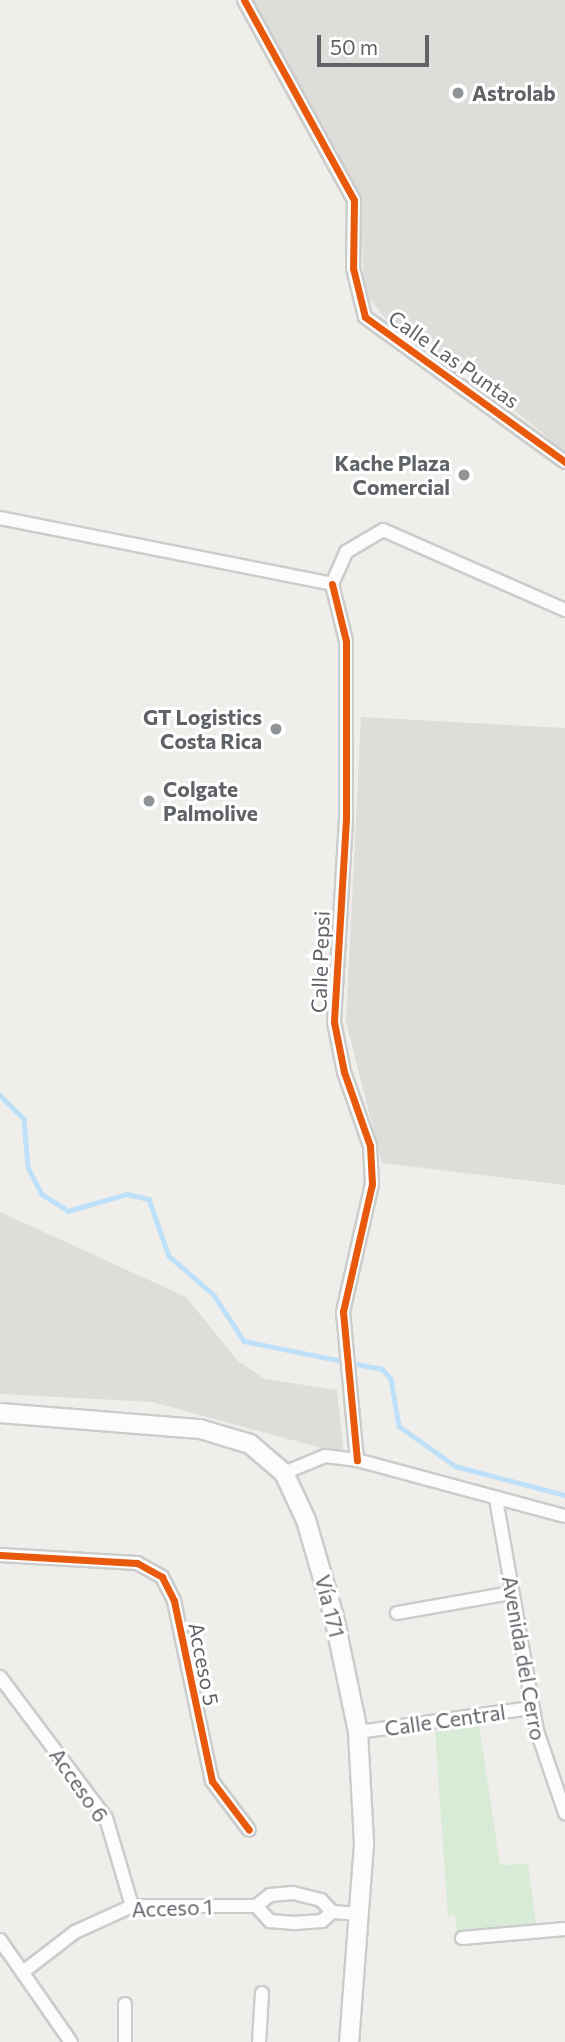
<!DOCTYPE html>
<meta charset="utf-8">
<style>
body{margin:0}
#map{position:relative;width:565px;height:2042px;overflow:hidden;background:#efeeea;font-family:Commissioner,sans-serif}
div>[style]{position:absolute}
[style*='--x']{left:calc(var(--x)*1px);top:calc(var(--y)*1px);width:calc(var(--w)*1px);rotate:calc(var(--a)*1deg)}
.industrial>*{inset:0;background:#dfddda}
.green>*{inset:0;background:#d8ebd6}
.stream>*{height:4.5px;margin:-2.25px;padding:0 2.25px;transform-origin:2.25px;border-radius:2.25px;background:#bfe0f9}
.roads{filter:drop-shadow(2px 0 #cbcccc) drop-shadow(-2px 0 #cbcccc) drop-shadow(0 2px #cbcccc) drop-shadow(0 -2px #cbcccc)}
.minor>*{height:12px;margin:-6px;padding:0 6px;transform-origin:6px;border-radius:6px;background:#fdfcfc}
.secondary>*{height:18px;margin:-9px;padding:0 9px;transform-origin:9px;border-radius:9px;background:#fdfcfc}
.cycleway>*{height:7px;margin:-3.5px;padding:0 3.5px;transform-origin:3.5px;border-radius:3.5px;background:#e8590c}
.dots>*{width:19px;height:19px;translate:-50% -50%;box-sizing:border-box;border:4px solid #fff;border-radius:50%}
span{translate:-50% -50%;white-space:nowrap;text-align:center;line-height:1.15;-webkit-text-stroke:6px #fff;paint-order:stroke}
.poi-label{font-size:21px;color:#5f6368;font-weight:700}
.left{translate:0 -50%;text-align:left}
.right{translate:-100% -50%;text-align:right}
.street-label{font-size:21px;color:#5f6368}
.scale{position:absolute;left:317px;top:35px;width:112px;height:32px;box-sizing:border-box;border:4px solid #5f6368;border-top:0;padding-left:9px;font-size:21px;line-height:24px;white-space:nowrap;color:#5f6368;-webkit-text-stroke:5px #fff;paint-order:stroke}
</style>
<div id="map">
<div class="industrial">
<i style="clip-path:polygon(249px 0,565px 0,565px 452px,491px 391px,388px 322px,364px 291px,361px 196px)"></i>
<i style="clip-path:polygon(361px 717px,565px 728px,565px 1185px,382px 1163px,346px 1022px)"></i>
<i style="clip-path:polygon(0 1212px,186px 1297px,238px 1361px,265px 1379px,337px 1390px,344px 1454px,152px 1402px,0 1394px)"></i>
</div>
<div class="green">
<i style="clip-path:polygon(479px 1725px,500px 1865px,528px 1864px,536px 1924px,457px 1931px,455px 1915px,448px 1916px,435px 1732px)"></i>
</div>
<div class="stream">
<i style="--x:0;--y:1095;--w:34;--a:45"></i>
<i style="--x:24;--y:1119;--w:48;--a:85.2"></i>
<i style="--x:28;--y:1167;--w:30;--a:63"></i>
<i style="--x:42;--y:1194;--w:31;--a:33"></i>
<i style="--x:68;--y:1211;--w:61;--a:-16.1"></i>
<i style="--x:127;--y:1194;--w:23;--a:13"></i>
<i style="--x:149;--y:1199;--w:60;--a:70.7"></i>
<i style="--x:169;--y:1256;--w:60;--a:40.9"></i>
<i style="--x:214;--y:1295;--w:55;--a:56.9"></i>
<i style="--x:244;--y:1341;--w:141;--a:11.5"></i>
<i style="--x:382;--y:1369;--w:13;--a:48"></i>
<i style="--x:391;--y:1379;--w:48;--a:80.3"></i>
<i style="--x:399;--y:1426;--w:69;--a:35.5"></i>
<i style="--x:455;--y:1466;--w:114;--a:14.8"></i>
</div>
<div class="roads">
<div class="minor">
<i style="--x:244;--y:0;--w:228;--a:61.2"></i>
<i style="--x:354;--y:200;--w:68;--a:90.8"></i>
<i style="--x:353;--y:268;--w:50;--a:76.2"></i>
<i style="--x:365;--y:317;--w:247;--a:35.9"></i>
<i style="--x:0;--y:518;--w:338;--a:11.2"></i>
<i style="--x:332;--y:584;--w:59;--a:76.2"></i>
<i style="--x:346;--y:641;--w:178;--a:90"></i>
<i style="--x:346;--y:819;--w:203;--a:93.4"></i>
<i style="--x:334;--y:1022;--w:51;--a:78.7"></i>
<i style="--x:344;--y:1072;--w:78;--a:70.6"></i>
<i style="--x:370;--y:1146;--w:38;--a:87"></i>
<i style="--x:372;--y:1184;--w:131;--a:102.8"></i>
<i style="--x:343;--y:1312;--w:149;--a:84.6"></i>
<i style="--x:332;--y:584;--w:35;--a:-66"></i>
<i style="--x:346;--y:552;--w:43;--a:-30.7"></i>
<i style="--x:383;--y:530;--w:199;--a:23.7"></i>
<i style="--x:284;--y:1473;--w:44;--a:-22.5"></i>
<i style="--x:325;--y:1456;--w:32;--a:7"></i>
<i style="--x:357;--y:1460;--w:215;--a:15.1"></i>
<i style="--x:496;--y:1499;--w:236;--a:80"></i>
<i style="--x:537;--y:1731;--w:87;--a:71.1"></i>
<i style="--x:0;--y:1555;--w:137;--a:3.3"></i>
<i style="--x:137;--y:1563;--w:29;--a:29"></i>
<i style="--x:162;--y:1577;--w:27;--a:63"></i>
<i style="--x:174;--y:1601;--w:184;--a:78.1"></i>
<i style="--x:212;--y:1781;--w:61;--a:52.9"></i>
<i style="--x:397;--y:1613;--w:116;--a:-10"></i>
<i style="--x:0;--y:1677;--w:176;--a:53.1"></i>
<i style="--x:106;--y:1818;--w:92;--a:73.5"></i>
<i style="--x:358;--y:1732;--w:176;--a:-7.9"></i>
<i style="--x:256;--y:1906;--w:21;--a:47"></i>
<i style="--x:270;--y:1921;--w:24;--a:5"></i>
<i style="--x:294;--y:1923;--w:28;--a:-4"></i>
<i style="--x:322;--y:1921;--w:13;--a:-42"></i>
<i style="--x:462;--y:1938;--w:103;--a:-5"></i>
<i style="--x:0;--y:1940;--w:124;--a:55.2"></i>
<i style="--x:23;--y:1972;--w:66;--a:-37.6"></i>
<i style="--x:75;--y:1932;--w:63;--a:-24.5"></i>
<i style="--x:132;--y:1906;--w:124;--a:0"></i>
<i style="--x:256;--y:1906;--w:18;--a:-38"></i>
<i style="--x:270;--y:1895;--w:23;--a:-5"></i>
<i style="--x:293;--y:1893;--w:29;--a:14"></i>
<i style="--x:321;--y:1900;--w:16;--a:47"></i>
<i style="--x:332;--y:1912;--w:29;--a:4"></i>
<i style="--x:125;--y:2042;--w:38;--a:-90"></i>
<i style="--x:259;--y:2042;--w:49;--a:-86.5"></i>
</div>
<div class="secondary">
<i style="--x:0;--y:1413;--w:201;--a:4.6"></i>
<i style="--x:200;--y:1429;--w:52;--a:16.7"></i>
<i style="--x:250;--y:1444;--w:45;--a:40.5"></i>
<i style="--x:284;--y:1473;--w:52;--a:64.9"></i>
<i style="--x:306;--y:1520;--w:101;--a:73.9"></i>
<i style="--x:334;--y:1617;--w:117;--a:78.2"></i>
<i style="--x:358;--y:1732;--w:112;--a:86.9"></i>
<i style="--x:364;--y:1844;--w:199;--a:94.3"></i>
</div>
</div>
<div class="cycleway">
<i style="--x:244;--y:0;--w:228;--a:61.2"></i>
<i style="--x:354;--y:200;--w:68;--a:90.8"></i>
<i style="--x:353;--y:268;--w:50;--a:76.2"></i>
<i style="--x:365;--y:317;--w:247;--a:35.9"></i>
<i style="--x:332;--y:584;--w:59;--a:76.2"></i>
<i style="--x:346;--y:641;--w:178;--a:90"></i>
<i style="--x:346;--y:819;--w:203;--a:93.4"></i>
<i style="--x:334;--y:1022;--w:51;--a:78.7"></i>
<i style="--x:344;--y:1072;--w:78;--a:70.6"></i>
<i style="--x:370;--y:1146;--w:38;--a:87"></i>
<i style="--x:372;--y:1184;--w:131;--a:102.8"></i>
<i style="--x:343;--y:1312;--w:149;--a:84.6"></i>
<i style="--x:0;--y:1555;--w:137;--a:3.3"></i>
<i style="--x:137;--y:1563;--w:29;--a:29"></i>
<i style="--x:162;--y:1577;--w:27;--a:63"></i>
<i style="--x:174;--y:1601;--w:184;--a:78.1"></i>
<i style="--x:212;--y:1781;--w:61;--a:52.9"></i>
</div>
<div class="dots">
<i style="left:458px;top:93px;background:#919496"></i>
<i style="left:464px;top:475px;background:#919496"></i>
<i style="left:276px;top:729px;background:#919496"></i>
<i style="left:149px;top:801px;background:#919496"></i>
</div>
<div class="poi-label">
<span class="left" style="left:472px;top:93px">Astrolab</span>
<span class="right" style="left:450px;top:475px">Kache Plaza<br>Comercial</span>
<span class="right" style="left:262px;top:729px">GT Logistics<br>Costa Rica</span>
<span class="left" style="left:163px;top:801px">Colgate<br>Palmolive</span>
</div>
<div class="street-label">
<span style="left:454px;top:359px;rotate:35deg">Calle Las Puntas</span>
<span style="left:320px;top:962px;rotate:-88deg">Calle Pepsi</span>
<span style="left:330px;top:1606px;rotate:76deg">Vía 171</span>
<span style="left:524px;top:1658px;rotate:80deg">Avenida del Cerro</span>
<span style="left:204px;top:1664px;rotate:79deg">Acceso 5</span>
<span style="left:445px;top:1720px;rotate:-8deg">Calle Central</span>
<span style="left:79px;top:1785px;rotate:55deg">Acceso 6</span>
<span style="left:172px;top:1908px;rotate:-2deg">Acceso 1</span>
</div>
<div class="scale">50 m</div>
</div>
